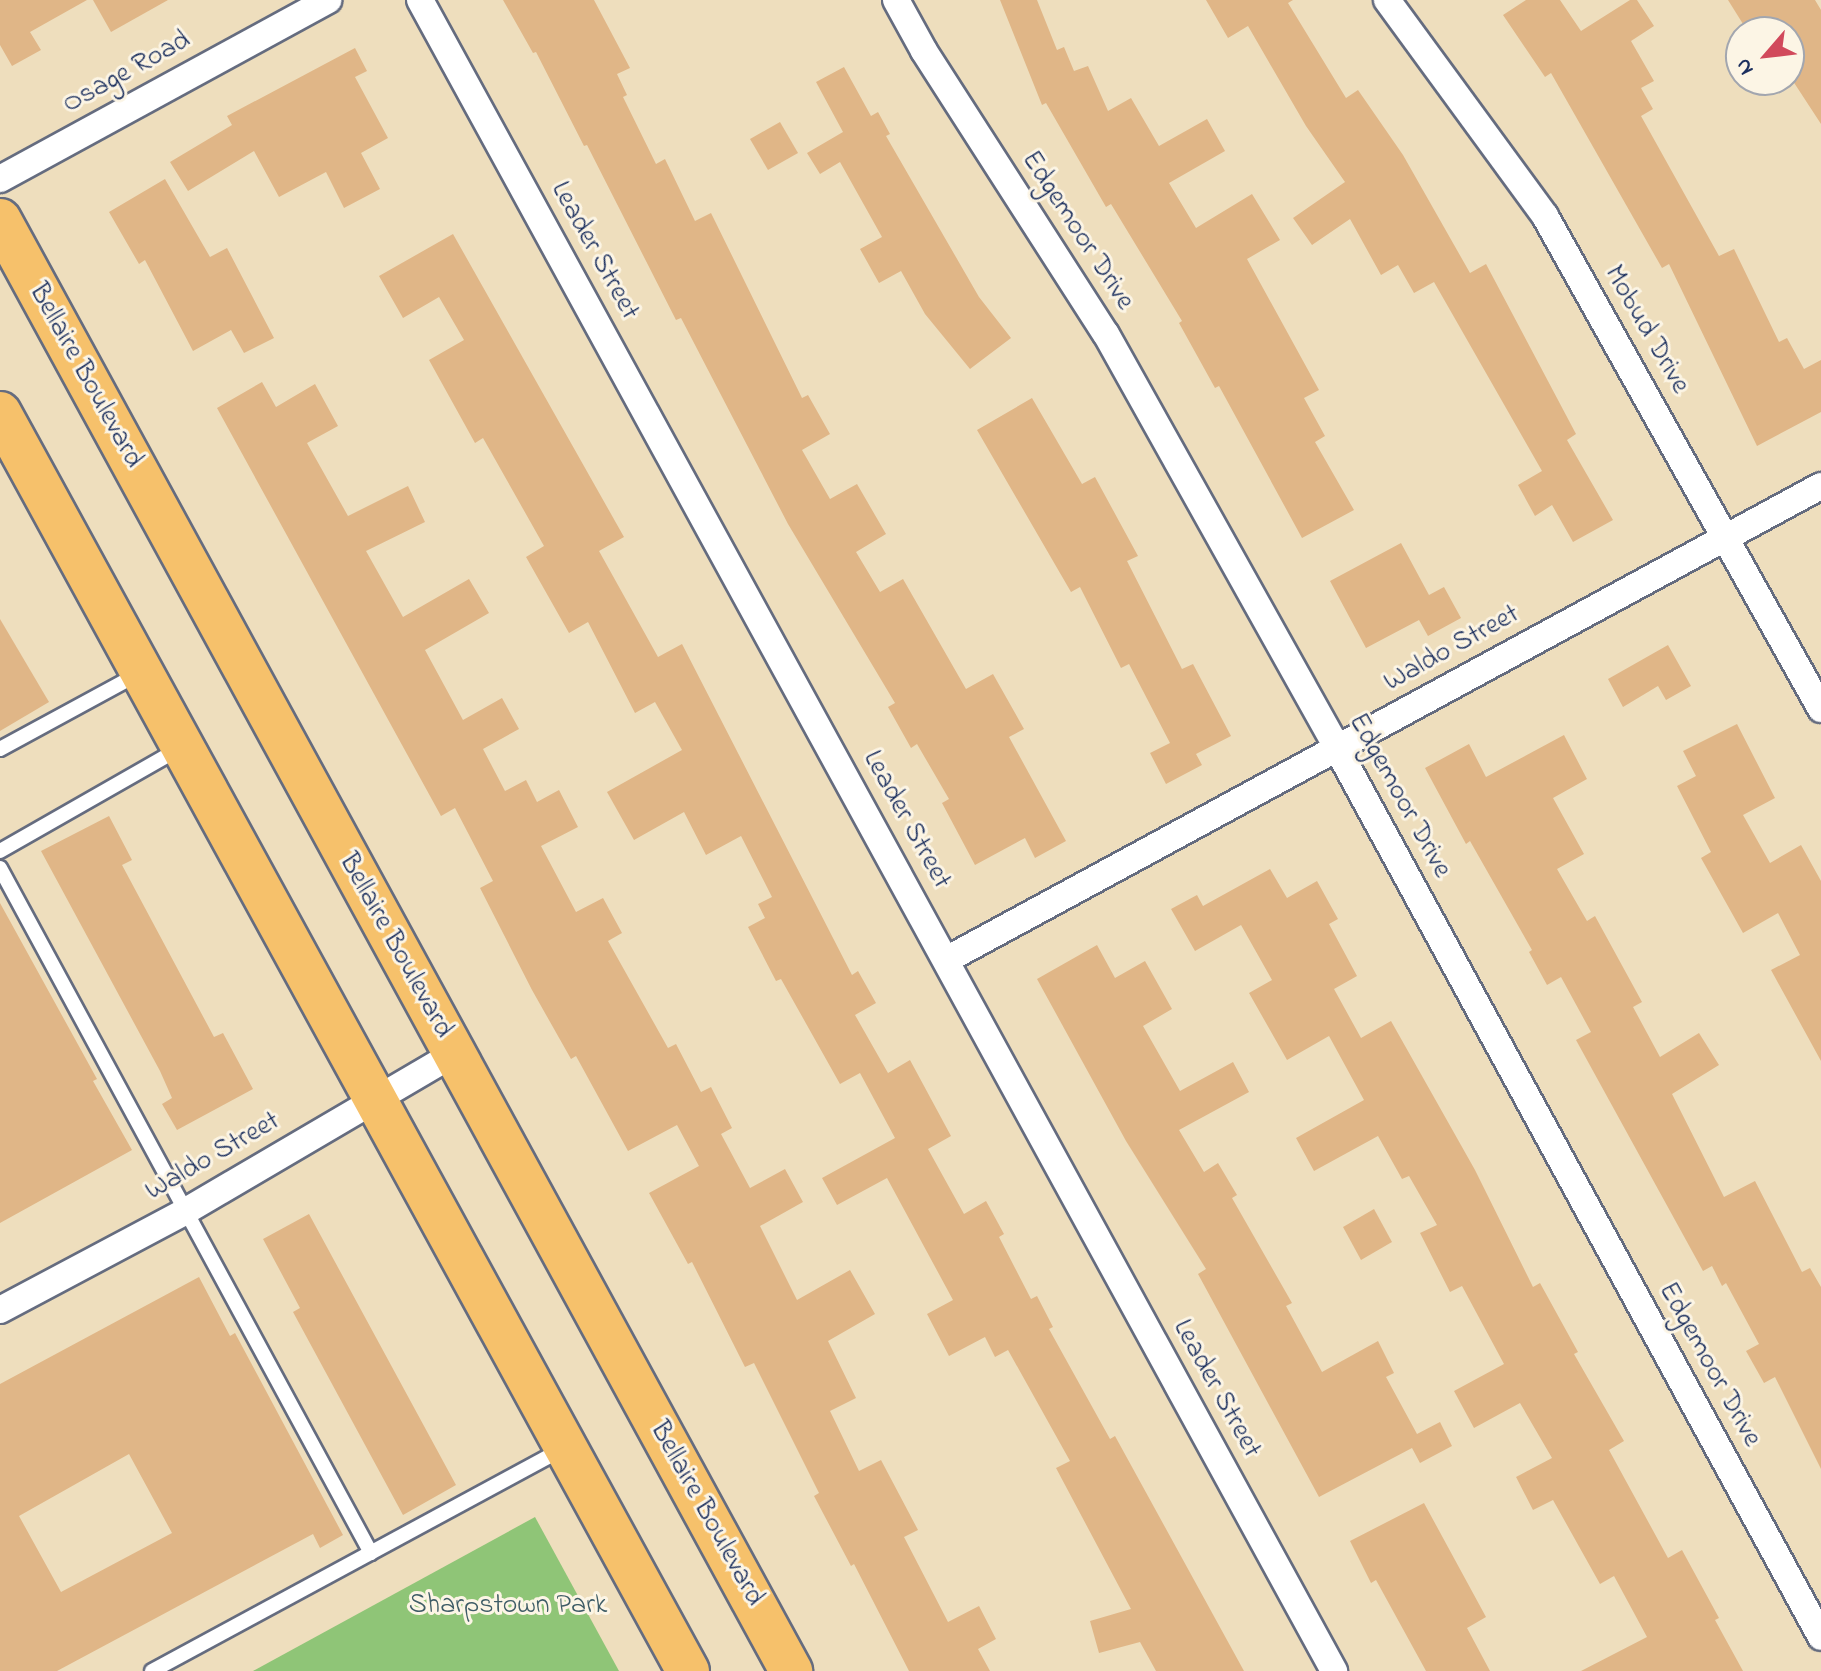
<!DOCTYPE html>
<style>
body{margin:0}
#map{position:relative;width:1821px;height:1671px;overflow:hidden;background:#eedebd;font-family:"Indie Flower",sans-serif}
div>[style]{position:absolute}
[style*='--x']{left:calc(var(--x)*1px);top:calc(var(--y)*1px);width:calc(var(--w)*1px);rotate:calc(var(--a)*1deg)}
.green>*{inset:0;background:#8fc577}
.building>*{inset:0;background:#e0b687}
.roads{filter:drop-shadow(2px 0 #656c7f) drop-shadow(-2px 0 #656c7f) drop-shadow(0 2px #656c7f) drop-shadow(0 -2px #656c7f)}
.lane>*{height:14px;margin:-7px;padding:0 7px;transform-origin:7px;border-radius:7px;background:#fff}
.street>*{height:26px;margin:-13px;padding:0 13px;transform-origin:13px;border-radius:13px;background:#fff}
.primary>*{height:42px;margin:-21px;padding:0 21px;transform-origin:21px;border-radius:21px;background:#f6c16b}
span{translate:-50% -50%;white-space:nowrap;text-align:center;line-height:1.15;-webkit-text-stroke:6px #fcf5e5;paint-order:stroke}
.street-label{font-size:28px;color:#1b2f5e}
.park-label{font-size:28px;color:#3e5c66}
.north{position:absolute;left:1725px;top:16px;width:80px;height:80px;box-sizing:border-box;background:#fcf5e5;border:2px solid #a2a6af;border-radius:50%;rotate:242deg;font-size:22px;font-weight:700;line-height:32px;text-align:center;color:#1b2f5e}
.north::after{content:'';display:block;margin:auto;width:28px;height:36px;background:#d1495b;clip-path:polygon(50% 0,100% 100%,50% 72%,0 100%)}
</style>
<div id="map">
<div class="green">
<i style="clip-path:polygon(535px 1517px,619px 1671px,253px 1671px)"></i>
</div>
<div class="building">
<i style="clip-path:polygon(0 0,87px 0,30px 32px,41px 50px,12px 66px,0 45px)"></i>
<i style="clip-path:polygon(93px 0,168px 0,111px 32px)"></i>
<i style="clip-path:polygon(503px 0,594px 0,630px 68px,617px 74px,627px 95px,623px 97px,656px 164px,665px 159px,695px 221px,711px 213px,802px 398px,808px 395px,830px 434px,802px 450px,830px 499px,857px 484px,886px 534px,856px 552px,880px 592px,903px 579px,966px 689px,993px 674px,1024px 729px,1009px 737px,1066px 841px,1035px 858px,1025px 838px,975px 865px,942px 803px,949px 799px,917px 744px,911px 748px,888px 707px,895px 703px,788px 524px,681px 318px,676px 320px,587px 145px,584px 146px,536px 52px,533px 53px)"></i>
<i style="clip-path:polygon(1000px 0,1037px 0,1057px 50px,1064px 47px,1074px 71px,1088px 66px,1108px 111px,1131px 98px,1159px 146px,1207px 119px,1225px 151px,1169px 183px,1196px 228px,1252px 194px,1280px 240px,1247px 259px,1319px 390px,1304px 398px,1325px 436px,1315px 442px,1354px 510px,1302px 538px,1219px 386px,1215px 388px,1179px 323px,1182px 321px,1111px 204px,1106px 207px,1046px 103px,1042px 105px)"></i>
<i style="clip-path:polygon(1206px 0,1293px 0,1288px 3px,1346px 98px,1358px 90px,1403px 155px,1470px 273px,1486px 264px,1576px 434px,1567px 440px,1613px 520px,1573px 542px,1552px 505px,1535px 516px,1518px 485px,1542px 471px,1434px 282px,1414px 293px,1398px 265px,1381px 275px,1350px 219px,1312px 245px,1293px 218px,1345px 182px,1306px 126px,1248px 26px,1228px 38px)"></i>
<i style="clip-path:polygon(1526px 0,1560px 0,1581px 31px,1630px 0,1637px 0,1654px 26px,1631px 41px,1654px 81px,1641px 88px,1653px 109px,1641px 116px,1719px 256px,1734px 249px,1779px 342px,1787px 338px,1804px 369px,1821px 360px,1821px 412px,1757px 446px,1669px 264px,1662px 268px,1551px 73px,1545px 77px,1503px 15px)"></i>
<i style="clip-path:polygon(1728px 0,1815px 0,1821px 10px,1821px 124px,1789px 75px,1789px 32px,1748px 32px)"></i>
<i style="clip-path:polygon(355px 48px,367px 71px,355px 77px,388px 138px,361px 153px,380px 189px,344px 208px,326px 172px,279px 197px,254px 151px,188px 191px,170px 162px,232px 125px,227px 116px)"></i>
<i style="clip-path:polygon(844px 67px,871px 116px,878px 112px,890px 134px,886px 136px,979px 297px,1011px 338px,970px 369px,925px 314px,901px 271px,879px 283px,860px 249px,882px 237px,840px 162px,820px 174px,807px 153px,843px 132px,816px 82px)"></i>
<i style="clip-path:polygon(780px 122px,798px 153px,768px 170px,750px 139px)"></i>
<i style="clip-path:polygon(165px 179px,210px 257px,227px 248px,274px 338px,244px 353px,231px 330px,193px 351px,145px 260px,139px 264px,109px 212px)"></i>
<i style="clip-path:polygon(453px 234px,624px 537px,599px 551px,658px 657px,682px 644px,852px 975px,858px 971px,876px 1003px,855px 1015px,888px 1073px,910px 1060px,951px 1136px,928px 1149px,964px 1214px,986px 1201px,1004px 1234px,999px 1237px,1031px 1299px,1037px 1296px,1053px 1327px,1049px 1329px,1110px 1439px,1115px 1436px,1244px 1671px,1156px 1671px,1140px 1642px,1099px 1653px,1090px 1621px,1131px 1609px,1056px 1468px,1070px 1461px,1008px 1350px,995px 1357px,985px 1337px,949px 1356px,927px 1314px,953px 1300px,887px 1178px,837px 1205px,822px 1178px,895px 1138px,860px 1073px,840px 1084px,781px 979px,776px 981px,748px 927px,765px 918px,758px 904px,772px 897px,741px 836px,706px 855px,684px 812px,634px 840px,607px 792px,682px 750px,655px 702px,635px 713px,588px 622px,569px 633px,526px 557px,544px 546px,483px 438px,475px 443px,429px 360px,464px 340px,439px 297px,403px 318px,379px 276px)"></i>
<i style="clip-path:polygon(262px 382px,276px 407px,315px 384px,338px 426px,307px 443px,348px 516px,408px 486px,425px 522px,366px 551px,403px 617px,469px 579px,489px 613px,425px 650px,463px 720px,502px 698px,519px 729px,483px 749px,505px 791px,526px 780px,537px 802px,559px 790px,578px 827px,541px 846px,576px 912px,603px 898px,622px 933px,608px 941px,668px 1048px,676px 1044px,701px 1092px,711px 1087px,732px 1128px,721px 1134px,750px 1188px,785px 1169px,803px 1202px,760px 1226px,797px 1300px,850px 1270px,875px 1314px,828px 1341px,856px 1398px,830px 1411px,859px 1471px,881px 1460px,918px 1530px,904px 1537px,948px 1622px,979px 1606px,996px 1639px,978px 1649px,990px 1671px,909px 1671px,854px 1564px,851px 1566px,814px 1496px,819px 1493px,754px 1363px,745px 1367px,692px 1262px,688px 1264px,649px 1193px,699px 1166px,677px 1125px,628px 1151px,576px 1056px,571px 1059px,532px 990px,480px 888px,493px 881px,455px 808px,441px 816px,217px 408px)"></i>
<i style="clip-path:polygon(1032px 398px,1082px 484px,1095px 477px,1138px 556px,1127px 561px,1182px 669px,1193px 664px,1231px 736px,1196px 754px,1202px 765px,1166px 784px,1150px 753px,1170px 743px,1129px 664px,1121px 668px,1080px 587px,1071px 592px,977px 430px)"></i>
<i style="clip-path:polygon(1401px 543px,1429px 595px,1444px 587px,1461px 618px,1428px 636px,1419px 620px,1366px 648px,1330px 581px)"></i>
<i style="clip-path:polygon(0 619px,49px 702px,0 731px)"></i>
<i style="clip-path:polygon(1668px 645px,1691px 686px,1666px 700px,1658px 686px,1623px 707px,1608px 679px)"></i>
<i style="clip-path:polygon(1737px 724px,1775px 798px,1743px 815px,1770px 863px,1801px 845px,1821px 881px,1821px 1061px,1771px 970px,1800px 955px,1778px 913px,1743px 933px,1701px 858px,1711px 852px,1677px 786px,1696px 776px,1683px 751px)"></i>
<i style="clip-path:polygon(1564px 735px,1587px 779px,1553px 798px,1584px 854px,1557px 869px,1587px 921px,1595px 916px,1642px 1002px,1633px 1007px,1660px 1057px,1699px 1033px,1719px 1065px,1672px 1094px,1724px 1197px,1755px 1181px,1802px 1272px,1810px 1268px,1821px 1287px,1821px 1469px,1775px 1377px,1764px 1383px,1746px 1351px,1759px 1344px,1726px 1283px,1722px 1286px,1712px 1266px,1703px 1271px,1576px 1040px,1591px 1032px,1561px 977px,1547px 985px,1529px 952px,1532px 950px,1470px 841px,1466px 844px,1425px 768px,1469px 744px,1486px 777px)"></i>
<i style="clip-path:polygon(109px 816px,132px 860px,122px 865px,214px 1037px,223px 1033px,253px 1089px,177px 1130px,162px 1104px,172px 1098px,160px 1071px,41px 851px)"></i>
<i style="clip-path:polygon(1270px 869px,1287px 898px,1317px 881px,1338px 919px,1329px 924px,1357px 976px,1334px 989px,1361px 1038px,1391px 1021px,1475px 1170px,1533px 1287px,1540px 1283px,1578px 1352px,1574px 1354px,1624px 1441px,1609px 1450px,1668px 1558px,1682px 1550px,1719px 1618px,1715px 1620px,1743px 1671px,1581px 1671px,1647px 1637px,1614px 1576px,1600px 1584px,1553px 1500px,1533px 1510px,1516px 1477px,1552px 1458px,1520px 1403px,1474px 1428px,1454px 1391px,1504px 1364px,1462px 1286px,1450px 1292px,1420px 1233px,1437px 1225px,1409px 1176px,1402px 1179px,1378px 1136px,1314px 1171px,1296px 1138px,1364px 1100px,1329px 1036px,1287px 1060px,1249px 993px,1272px 980px,1241px 925px,1195px 951px,1171px 909px,1197px 895px,1203px 906px)"></i>
<i style="clip-path:polygon(0 903px,97px 1079px,93px 1081px,132px 1150px,0 1223px)"></i>
<i style="clip-path:polygon(1097px 945px,1115px 978px,1145px 961px,1172px 1009px,1143px 1026px,1180px 1091px,1233px 1062px,1249px 1092px,1179px 1130px,1204px 1172px,1218px 1163px,1237px 1195px,1232px 1198px,1292px 1303px,1286px 1306px,1322px 1372px,1378px 1341px,1394px 1373px,1386px 1377px,1417px 1434px,1440px 1422px,1452px 1446px,1420px 1463px,1412px 1448px,1319px 1497px,1198px 1274px,1206px 1269px,1126px 1141px,1037px 979px)"></i>
<i style="clip-path:polygon(1374px 1209px,1392px 1242px,1361px 1260px,1343px 1227px)"></i>
<i style="clip-path:polygon(309px 1214px,456px 1485px,403px 1515px,293px 1312px,300px 1308px,263px 1239px)"></i>
<i style="clip-path:polygon(evenodd,199px 1277px,230px 1336px,235px 1333px,343px 1535px,320px 1548px,313px 1534px,57px 1671px,0 1671px,0 1384px,199px 1277px,129px 1454px,172px 1533px,61px 1592px,19px 1516px,129px 1454px)"></i>
<i style="clip-path:polygon(1424px 1503px,1486px 1617px,1467px 1628px,1490px 1671px,1426px 1671px,1376px 1580px,1371px 1583px,1350px 1541px)"></i>
</div>
<div class="roads">
<div class="lane">
<i style="--x:0;--y:749;--w:159;--a:-28.5"></i>
<i style="--x:0;--y:851;--w:206;--a:-29.7"></i>
<i style="--x:0;--y:868;--w:779;--a:61.56"></i>
<i style="--x:152;--y:1671;--w:466;--a:-28.4"></i>
</div>
<div class="street">
<i style="--x:420;--y:0;--w:1905;--a:61.32"></i>
<i style="--x:896;--y:0;--w:58;--a:61.2"></i>
<i style="--x:924;--y:51;--w:336;--a:57.3"></i>
<i style="--x:1106;--y:334;--w:474;--a:60.8"></i>
<i style="--x:1337;--y:748;--w:1012;--a:61.43"></i>
<i style="--x:1387;--y:0;--w:268;--a:53.8"></i>
<i style="--x:1545;--y:216;--w:565;--a:60.76"></i>
<i style="--x:0;--y:179;--w:374;--a:-28.6"></i>
<i style="--x:946;--y:960;--w:995;--a:-28.45"></i>
<i style="--x:0;--y:1310;--w:211;--a:-28"></i>
<i style="--x:186;--y:1211;--w:311;--a:-30.4"></i>
</div>
<div class="primary">
<i style="--x:0;--y:220;--w:1653;--a:61.4"></i>
<i style="--x:0;--y:413;--w:1434;--a:61.33"></i>
</div>
</div>
<div class="street-label">
<span style="left:127px;top:73px;rotate:-29deg">Osage Road</span>
<span style="left:1077px;top:231px;rotate:57deg">Edgemoor Drive</span>
<span style="left:594px;top:251px;rotate:61deg">Leader Street</span>
<span style="left:1646px;top:330px;rotate:60deg">Mobud Drive</span>
<span style="left:85px;top:376px;rotate:61deg">Bellaire Boulevard</span>
<span style="left:1452px;top:649px;rotate:-29deg">Waldo Street</span>
<span style="left:1399px;top:796px;rotate:61deg">Edgemoor Drive</span>
<span style="left:906px;top:820px;rotate:61deg">Leader Street</span>
<span style="left:395px;top:946px;rotate:61deg">Bellaire Boulevard</span>
<span style="left:213px;top:1157px;rotate:-30deg">Waldo Street</span>
<span style="left:1709px;top:1365px;rotate:61deg">Edgemoor Drive</span>
<span style="left:1216px;top:1389px;rotate:61deg">Leader Street</span>
<span style="left:706px;top:1514px;rotate:61deg">Bellaire Boulevard</span>
</div>
<div class="park-label">
<span style="left:508px;top:1606px">Sharpstown Park</span>
</div>
<div class="north">N</div>
</div>
